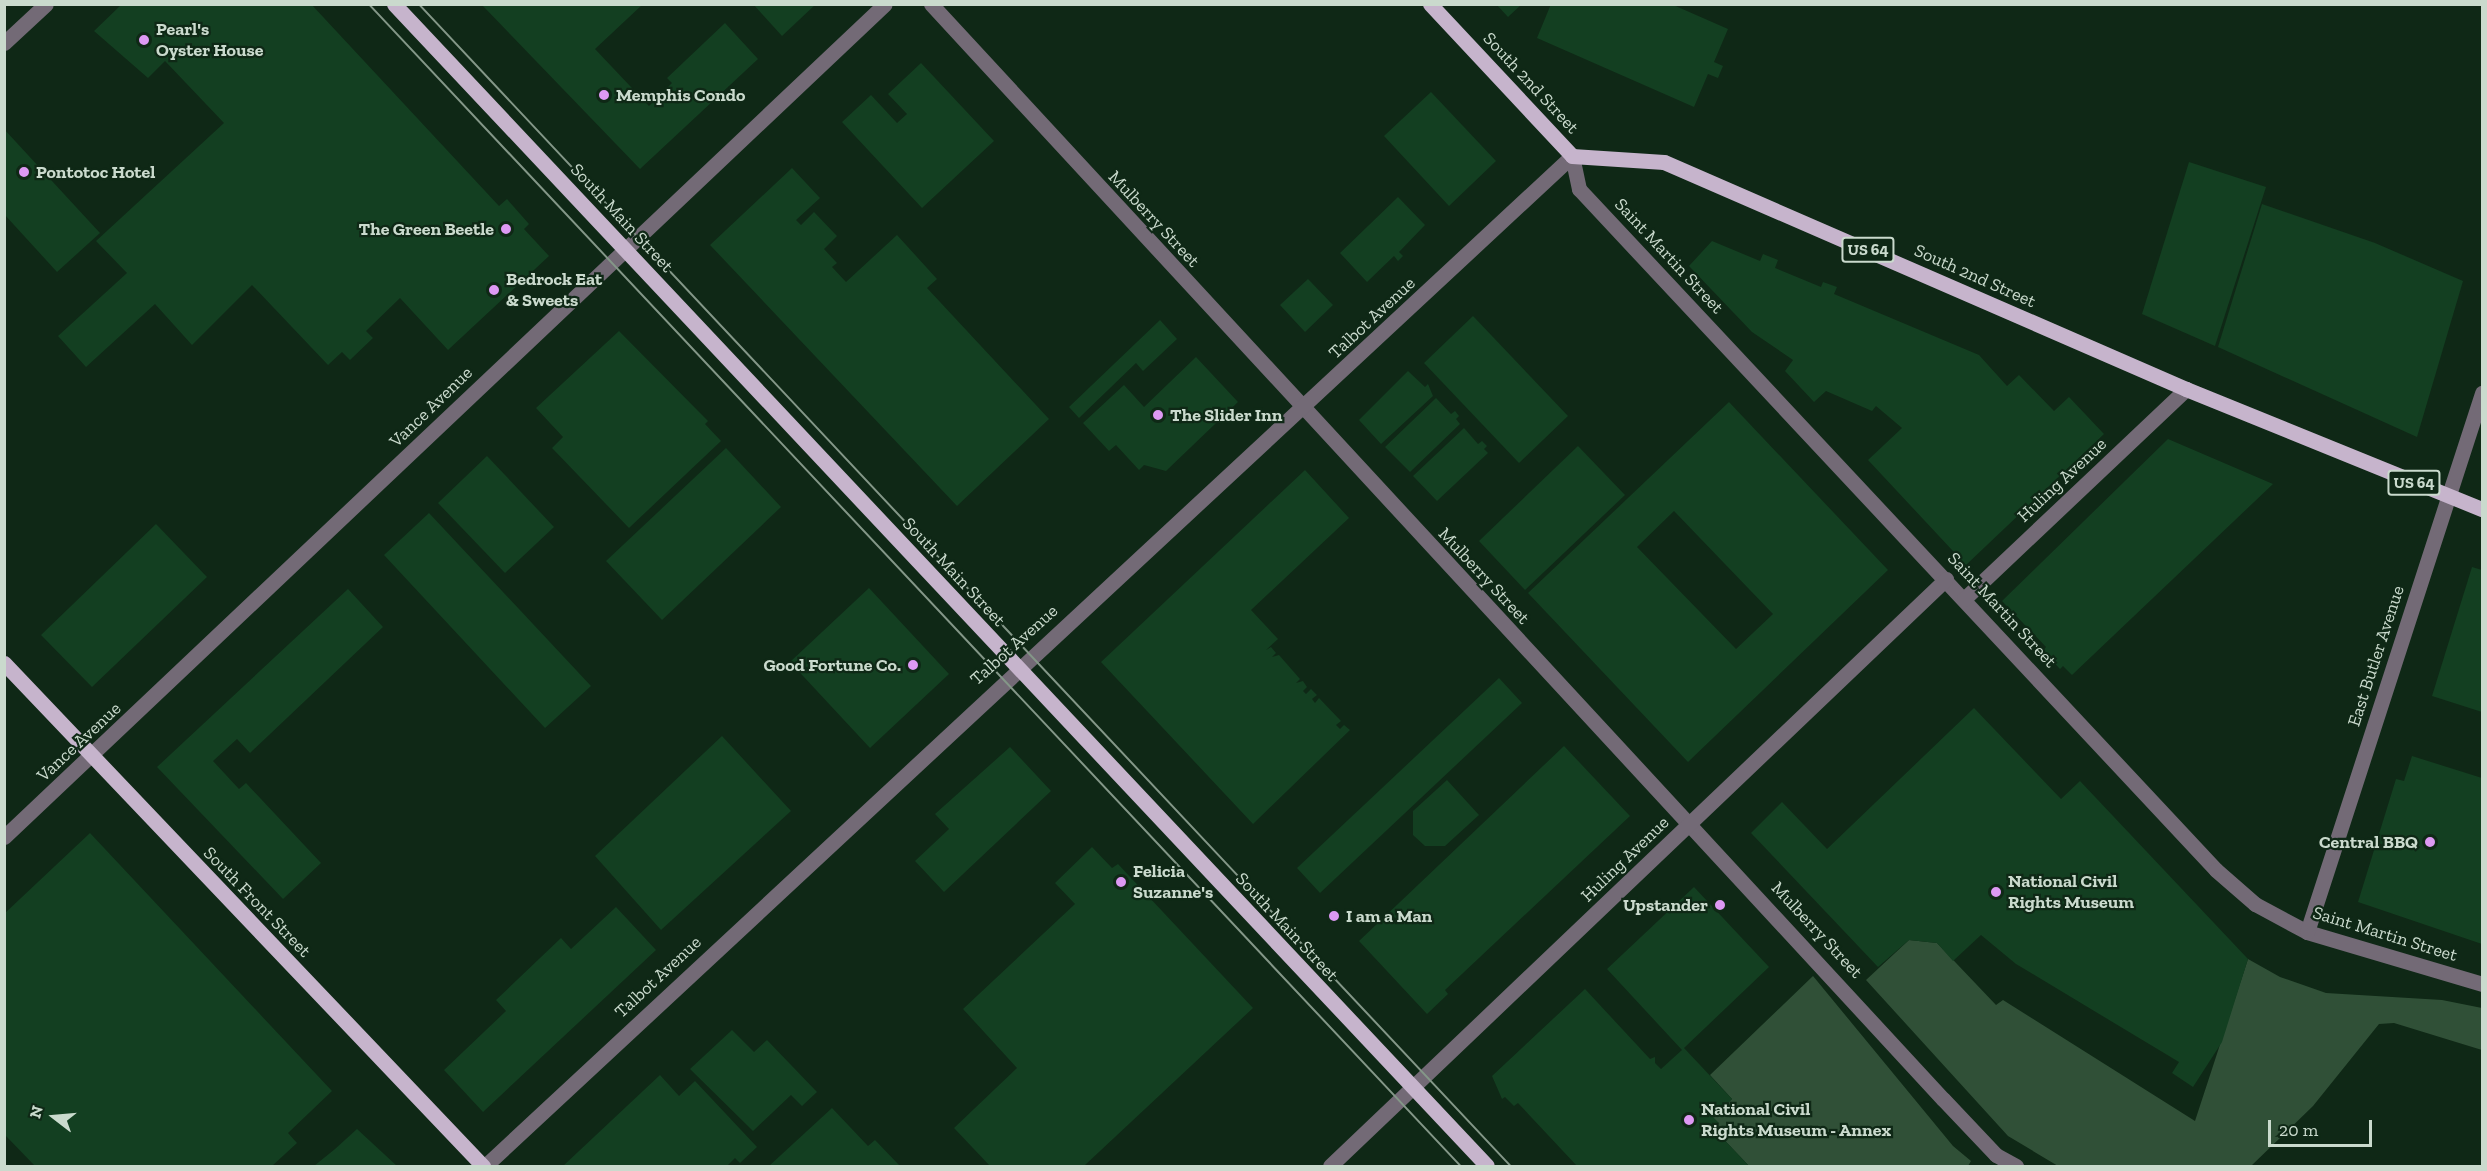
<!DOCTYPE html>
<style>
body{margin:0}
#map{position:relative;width:2487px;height:1171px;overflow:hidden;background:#0f2816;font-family:"Zilla Slab",serif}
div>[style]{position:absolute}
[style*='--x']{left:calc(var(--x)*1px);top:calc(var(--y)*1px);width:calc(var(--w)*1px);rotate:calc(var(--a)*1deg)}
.green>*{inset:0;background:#305037}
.building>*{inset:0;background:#133f21}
.minor>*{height:15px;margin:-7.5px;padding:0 7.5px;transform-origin:7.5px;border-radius:7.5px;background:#736a76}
.major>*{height:15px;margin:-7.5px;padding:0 7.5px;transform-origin:7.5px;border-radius:7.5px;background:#c6b4cc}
.tram>*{height:1.5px;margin:-0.75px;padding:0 0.75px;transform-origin:0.75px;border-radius:0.75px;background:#849788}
.dots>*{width:16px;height:16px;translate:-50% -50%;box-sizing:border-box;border:3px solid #0f2816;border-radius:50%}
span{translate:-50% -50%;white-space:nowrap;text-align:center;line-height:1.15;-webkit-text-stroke:4.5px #0f2816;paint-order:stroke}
.shield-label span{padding:2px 4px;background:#0f2816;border:2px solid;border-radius:4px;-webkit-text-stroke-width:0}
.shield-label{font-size:16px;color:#cadacd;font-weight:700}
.poi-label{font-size:18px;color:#cadacd;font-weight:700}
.left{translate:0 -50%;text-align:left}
.right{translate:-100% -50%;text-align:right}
.street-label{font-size:18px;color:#cadacd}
.frame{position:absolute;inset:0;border:6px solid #cadacd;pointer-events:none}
.north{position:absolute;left:24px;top:1087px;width:60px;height:60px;-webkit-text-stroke:4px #0f2816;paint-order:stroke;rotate:286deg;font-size:16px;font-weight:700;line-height:24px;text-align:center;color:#cadacd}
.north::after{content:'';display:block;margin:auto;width:21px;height:27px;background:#cadacd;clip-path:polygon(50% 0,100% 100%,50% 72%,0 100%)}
.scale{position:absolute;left:2268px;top:1120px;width:104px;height:27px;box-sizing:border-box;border:3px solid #cadacd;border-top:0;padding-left:8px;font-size:18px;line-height:21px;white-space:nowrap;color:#cadacd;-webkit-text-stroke:4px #0f2816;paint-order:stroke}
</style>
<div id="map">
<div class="green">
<i style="clip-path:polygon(1909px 940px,1937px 943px,1996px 1005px,2003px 1000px,2195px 1121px,2248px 959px,2280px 977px,2326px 993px,2442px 1000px,2482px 1008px,2482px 1050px,2394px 1023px,2379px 1024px,2313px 1106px,2251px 1166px,2058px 1166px,2008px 1136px,1866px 980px)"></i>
<i style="clip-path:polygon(1813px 976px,1953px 1146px,1971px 1161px,1968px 1166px,1749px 1166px,1713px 1128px,1713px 1117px,1732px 1099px,1710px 1075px)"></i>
</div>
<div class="building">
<i style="clip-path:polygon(122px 4px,311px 4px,499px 206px,507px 199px,529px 224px,524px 229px,549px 256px,448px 350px,400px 298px,366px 331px,373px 338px,350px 360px,342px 352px,328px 365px,252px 285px,192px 345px,155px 304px,86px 367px,58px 336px,127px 273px,96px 241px,224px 123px,165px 61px,148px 78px,94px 31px)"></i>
<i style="clip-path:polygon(753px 4px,816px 4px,782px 36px)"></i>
<i style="clip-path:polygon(1496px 4px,1522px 4px,1508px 17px)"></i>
<i style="clip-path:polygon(1551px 4px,1671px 4px,1728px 29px,1714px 62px,1723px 66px,1718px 78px,1708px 74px,1694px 107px,1537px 38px)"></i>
<i style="clip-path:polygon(482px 5px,642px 5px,595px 49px,649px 106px,672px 83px,667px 78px,725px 23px,758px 59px,640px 169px)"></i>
<i style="clip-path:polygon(921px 63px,994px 141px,922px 208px,842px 122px,871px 95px,897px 123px,907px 114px,888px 94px)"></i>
<i style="clip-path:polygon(1431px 92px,1496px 161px,1449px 206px,1384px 136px)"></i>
<i style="clip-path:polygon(4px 129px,100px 233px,57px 272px,4px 214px)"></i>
<i style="clip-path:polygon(2189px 162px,2266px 187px,2215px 346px,2142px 314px)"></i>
<i style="clip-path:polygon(792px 168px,820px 198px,796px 220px,801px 225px,814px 212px,837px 236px,824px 249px,837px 263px,832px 267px,846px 282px,897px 235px,937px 279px,927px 288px,1049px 419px,957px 506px,710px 245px)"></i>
<i style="clip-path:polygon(1398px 197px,1425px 225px,1399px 252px,1403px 256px,1398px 261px,1394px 256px,1367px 282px,1340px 253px)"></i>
<i style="clip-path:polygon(2262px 204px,2375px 243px,2463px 281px,2417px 437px,2218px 347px)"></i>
<i style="clip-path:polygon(1712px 241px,1760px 261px,1763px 254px,1778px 260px,1775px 268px,1821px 287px,1823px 282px,1837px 287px,1834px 294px,1979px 355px,2007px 386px,2019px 375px,2054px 411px,2069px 397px,2104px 434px,1966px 565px,1868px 460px,1902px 428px,1876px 406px,1872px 411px,1826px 391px,1814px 402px,1785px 371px,1793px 360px,1752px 332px,1689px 266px)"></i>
<i style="clip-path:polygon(1308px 279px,1333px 305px,1305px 332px,1280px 305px)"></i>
<i style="clip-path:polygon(1473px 316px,1568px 416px,1519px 463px,1424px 363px)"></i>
<i style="clip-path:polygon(1160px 320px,1177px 339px,1143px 371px,1136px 363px,1079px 418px,1069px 407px)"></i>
<i style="clip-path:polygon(619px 331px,708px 421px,705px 424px,721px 441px,629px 528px,552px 448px,563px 437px,536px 408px)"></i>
<i style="clip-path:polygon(1196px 357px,1238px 402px,1166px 471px,1144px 465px,1139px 470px,1116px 445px,1109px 451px,1083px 423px,1124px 385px,1144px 407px)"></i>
<i style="clip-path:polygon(1408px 371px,1425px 387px,1428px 384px,1433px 396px,1381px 444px,1359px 420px)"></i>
<i style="clip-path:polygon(1436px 398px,1451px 414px,1455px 411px,1459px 416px,1456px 419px,1460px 424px,1410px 472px,1385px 447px)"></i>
<i style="clip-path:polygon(evenodd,1729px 402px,1888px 570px,1688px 762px,1528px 593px,1729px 402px,1674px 511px,1773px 614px,1736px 649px,1637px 547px,1674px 511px)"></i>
<i style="clip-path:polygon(1464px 428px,1478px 444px,1482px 441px,1487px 446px,1484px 449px,1488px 453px,1437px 501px,1413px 476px)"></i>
<i style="clip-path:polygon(2168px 439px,2273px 484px,2072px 675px,2063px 666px,2060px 669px,2043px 651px,2046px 647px,2002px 601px)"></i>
<i style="clip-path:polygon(1578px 446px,1625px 495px,1525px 590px,1479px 541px)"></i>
<i style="clip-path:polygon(726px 448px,781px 507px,662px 620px,606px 561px)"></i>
<i style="clip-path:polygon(487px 456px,554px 527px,505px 573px,438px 503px)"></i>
<i style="clip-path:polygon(1305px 470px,1349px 518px,1251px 610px,1278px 639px,1266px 650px,1271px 647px,1276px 653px,1272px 657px,1279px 655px,1300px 679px,1296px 683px,1303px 681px,1307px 687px,1303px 691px,1306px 694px,1311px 689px,1317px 695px,1312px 699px,1315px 703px,1319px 698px,1341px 721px,1336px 725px,1340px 729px,1344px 725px,1350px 730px,1253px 824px,1101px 662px)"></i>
<i style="clip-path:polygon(429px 513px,591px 686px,545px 728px,384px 555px)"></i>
<i style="clip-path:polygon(156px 524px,207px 577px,92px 687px,41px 635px)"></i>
<i style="clip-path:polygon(2472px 567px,2482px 570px,2482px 712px,2432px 696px)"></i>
<i style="clip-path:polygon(869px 588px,949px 674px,870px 748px,790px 662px)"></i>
<i style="clip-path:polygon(348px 589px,383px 627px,250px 753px,237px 739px,213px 761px,239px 789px,246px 783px,321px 863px,283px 899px,157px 767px)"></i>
<i style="clip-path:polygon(1499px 678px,1522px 703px,1320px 893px,1297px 868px)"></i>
<i style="clip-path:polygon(1974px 708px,2061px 799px,2080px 781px,2248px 959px,2222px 1042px,2193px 1087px,2172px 1073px,2179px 1062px,2016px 964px,1981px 935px,1953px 961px,1937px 943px,1909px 940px,1878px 967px,1751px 833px,1782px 802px,1827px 849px)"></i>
<i style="clip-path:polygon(722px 736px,791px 811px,661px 930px,595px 856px)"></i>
<i style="clip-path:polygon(1564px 746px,1630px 816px,1445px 990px,1448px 994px,1427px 1014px,1359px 941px)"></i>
<i style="clip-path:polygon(1010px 747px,1051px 791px,944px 892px,915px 861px,949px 829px,935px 814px)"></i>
<i style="clip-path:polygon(2412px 756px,2482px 778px,2482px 944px,2358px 902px,2396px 779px,2404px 781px)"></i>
<i style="clip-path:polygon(1447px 780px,1479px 815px,1445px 846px,1425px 846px,1413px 835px,1413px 811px)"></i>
<i style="clip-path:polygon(90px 833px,332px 1091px,288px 1133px,297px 1143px,272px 1166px,35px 1166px,4px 1134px,4px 914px)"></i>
<i style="clip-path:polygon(1092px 847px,1112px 868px,1118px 864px,1253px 1008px,1084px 1166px,990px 1166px,954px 1128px,1017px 1068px,963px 1009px,1075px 904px,1055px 883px)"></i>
<i style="clip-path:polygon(1694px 887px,1769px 967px,1684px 1048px,1732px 1099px,1713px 1117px,1719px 1123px,1713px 1128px,1749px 1166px,1577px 1166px,1518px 1103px,1514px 1106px,1505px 1097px,1502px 1099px,1492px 1076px,1585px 989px,1650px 1059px,1655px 1057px,1655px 1063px,1661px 1069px,1682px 1050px,1607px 969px)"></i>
<i style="clip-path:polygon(616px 907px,656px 950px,483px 1112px,444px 1070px,506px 1011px,496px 1000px,561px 938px,571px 949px)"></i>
<i style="clip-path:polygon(732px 1030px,754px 1052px,767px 1040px,817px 1092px,802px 1106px,791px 1095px,753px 1131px,690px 1069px)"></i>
<i style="clip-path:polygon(660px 1075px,679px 1096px,695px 1081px,757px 1147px,740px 1163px,735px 1158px,727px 1166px,563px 1166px)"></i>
<i style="clip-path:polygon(832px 1108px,868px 1146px,875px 1140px,900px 1166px,769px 1166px)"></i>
<i style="clip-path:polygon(357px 1129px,397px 1166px,314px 1166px,335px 1149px)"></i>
</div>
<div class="minor">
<i style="--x:931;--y:4;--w:1491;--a:47.26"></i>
<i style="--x:1943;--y:1099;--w:77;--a:46.6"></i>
<i style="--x:1996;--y:1155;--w:23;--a:29"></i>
<i style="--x:4;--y:43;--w:57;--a:-42.9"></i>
<i style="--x:1572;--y:156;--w:34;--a:78"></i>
<i style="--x:1579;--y:189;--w:932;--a:46.91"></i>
<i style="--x:2216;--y:870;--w:52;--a:41.1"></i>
<i style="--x:2255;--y:904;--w:59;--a:28.3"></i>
<i style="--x:2307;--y:932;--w:183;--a:16.5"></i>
<i style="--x:1964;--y:599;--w:306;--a:-43.4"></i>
<i style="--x:4;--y:837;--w:1212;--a:-43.4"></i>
<i style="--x:2307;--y:932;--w:567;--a:-72.01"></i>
<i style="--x:485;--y:1166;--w:1484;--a:-42.9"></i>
<i style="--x:1330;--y:1166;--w:851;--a:-43.62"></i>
</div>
<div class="major">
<i style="--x:394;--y:4;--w:1595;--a:46.75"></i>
<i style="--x:1430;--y:4;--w:208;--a:46.9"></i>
<i style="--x:1572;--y:156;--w:92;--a:3.7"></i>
<i style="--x:1664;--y:162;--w:569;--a:23.5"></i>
<i style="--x:2186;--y:389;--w:319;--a:22.1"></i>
<i style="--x:4;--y:663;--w:695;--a:46.4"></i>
</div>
<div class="tram">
<i style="--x:369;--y:4;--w:1595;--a:46.78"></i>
<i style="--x:419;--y:4;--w:1595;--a:46.78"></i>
</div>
<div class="dots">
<i style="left:144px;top:40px;background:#dd99f3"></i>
<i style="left:604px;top:95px;background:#dd99f3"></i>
<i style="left:24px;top:172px;background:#dd99f3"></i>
<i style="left:506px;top:229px;background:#dd99f3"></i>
<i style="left:494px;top:290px;background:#dd99f3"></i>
<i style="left:1158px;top:415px;background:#dd99f3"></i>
<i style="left:913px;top:665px;background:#dd99f3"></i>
<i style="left:2430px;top:842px;background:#dd99f3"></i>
<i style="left:1121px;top:882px;background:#dd99f3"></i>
<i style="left:1996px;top:892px;background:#dd99f3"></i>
<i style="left:1720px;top:905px;background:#dd99f3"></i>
<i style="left:1334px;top:916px;background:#dd99f3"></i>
<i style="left:1689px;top:1120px;background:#dd99f3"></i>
</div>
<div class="shield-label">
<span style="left:1868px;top:250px">US 64</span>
<span style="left:2414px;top:483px">US 64</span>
</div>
<div class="poi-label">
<span class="left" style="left:156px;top:40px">Pearl's<br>Oyster House</span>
<span class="left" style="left:616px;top:95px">Memphis Condo</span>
<span class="left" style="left:36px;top:172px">Pontotoc Hotel</span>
<span class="right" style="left:494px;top:229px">The Green Beetle</span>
<span class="left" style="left:506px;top:290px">Bedrock Eat<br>&amp; Sweets</span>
<span class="left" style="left:1170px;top:415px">The Slider Inn</span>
<span class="right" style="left:901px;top:665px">Good Fortune Co.</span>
<span class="right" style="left:2418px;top:842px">Central BBQ</span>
<span class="left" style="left:1133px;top:882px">Felicia<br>Suzanne's</span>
<span class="left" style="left:2008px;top:892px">National Civil<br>Rights Museum</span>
<span class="right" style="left:1708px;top:905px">Upstander</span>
<span class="left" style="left:1346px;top:916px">I am a Man</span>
<span class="left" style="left:1701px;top:1120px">National Civil<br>Rights Museum - Annex</span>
</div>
<div class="street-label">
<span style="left:1531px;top:83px;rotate:47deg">South 2nd Street</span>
<span style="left:622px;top:218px;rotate:47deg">South Main Street</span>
<span style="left:1154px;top:219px;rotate:47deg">Mulberry Street</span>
<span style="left:1669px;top:256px;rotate:47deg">Saint Martin Street</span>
<span style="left:1975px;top:276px;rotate:24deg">South 2nd Street</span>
<span style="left:1372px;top:318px;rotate:-43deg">Talbot Avenue</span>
<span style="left:431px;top:407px;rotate:-44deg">Vance Avenue</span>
<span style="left:2062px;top:480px;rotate:-43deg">Huling Avenue</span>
<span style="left:954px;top:572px;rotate:47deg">South Main Street</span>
<span style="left:1484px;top:576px;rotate:47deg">Mulberry Street</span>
<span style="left:2002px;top:610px;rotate:47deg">Saint Martin Street</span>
<span style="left:1014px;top:645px;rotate:-42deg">Talbot Avenue</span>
<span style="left:2376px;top:656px;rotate:-72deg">East Butler Avenue</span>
<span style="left:79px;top:742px;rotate:-43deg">Vance Avenue</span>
<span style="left:1625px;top:859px;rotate:-44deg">Huling Avenue</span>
<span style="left:257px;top:902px;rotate:46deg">South Front Street</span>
<span style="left:1287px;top:927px;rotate:47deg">South Main Street</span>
<span style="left:1817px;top:930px;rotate:47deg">Mulberry Street</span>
<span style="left:2385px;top:934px;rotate:17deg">Saint Martin Street</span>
<span style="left:658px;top:977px;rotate:-43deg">Talbot Avenue</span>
</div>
<div class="frame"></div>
<div class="north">N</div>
<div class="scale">20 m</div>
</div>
